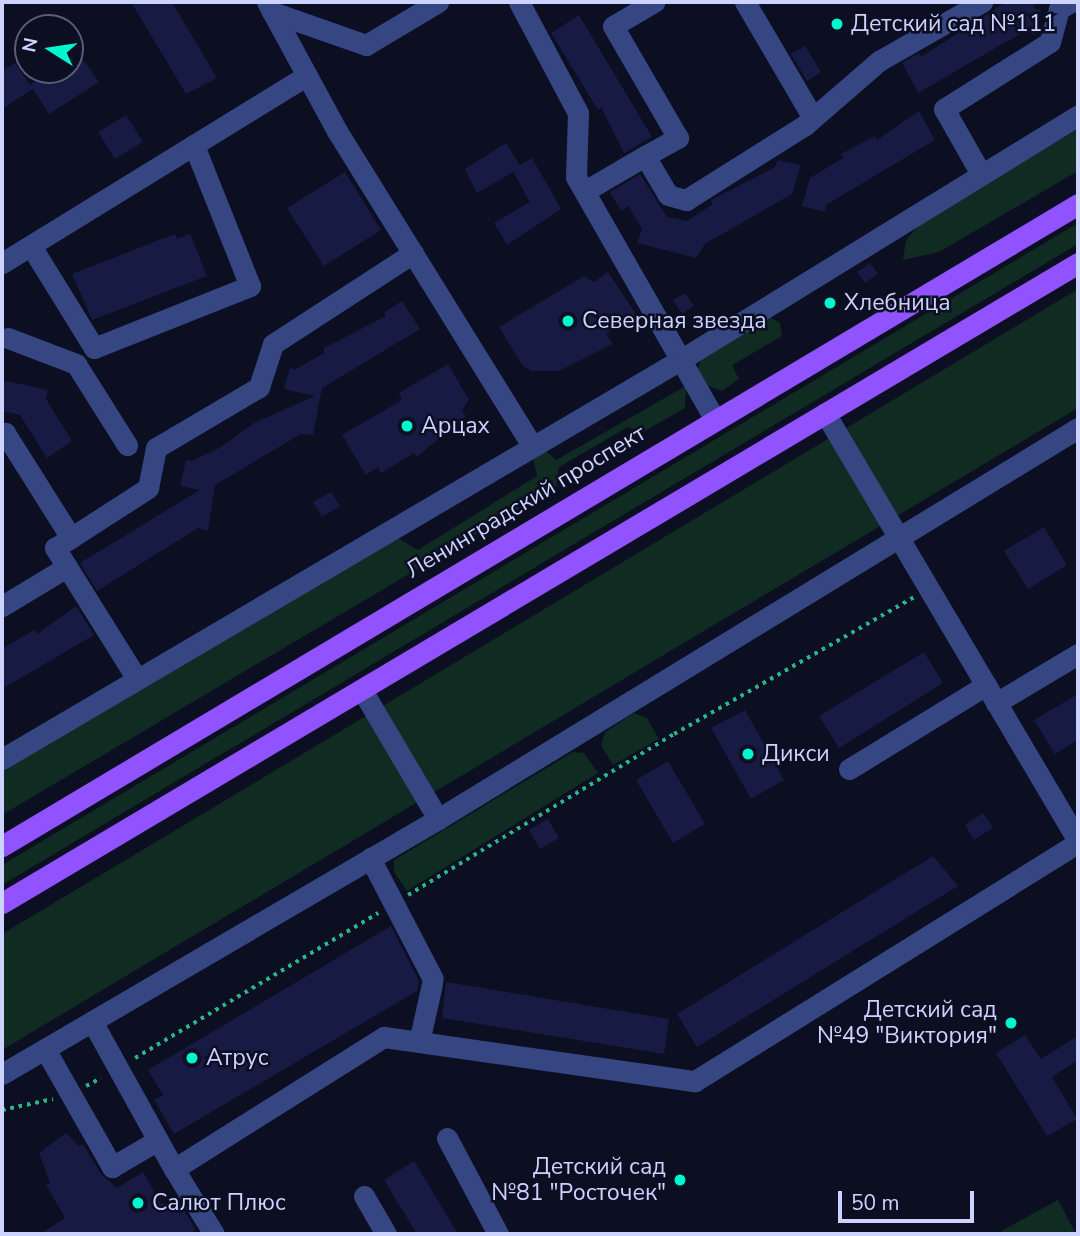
<!DOCTYPE html>
<meta charset="utf-8">
<style>
body{margin:0}
#map{position:relative;width:1080px;height:1236px;overflow:hidden;background:#0c0e21;font-family:"Nunito Sans",sans-serif}
div>[style]{position:absolute}
[style*='--x']{left:calc(var(--x)*1px);top:calc(var(--y)*1px);width:calc(var(--w)*1px);rotate:calc(var(--a)*1deg)}
.green>*{inset:0;background:#0f2b22}
.building>*{inset:0;background:#171a42}
.path>*{height:3.5px;margin-top:-1.75px;transform-origin:0;background:repeating-linear-gradient(90deg,#28b688 0 3.5px,transparent 0 8.5px)}
.minor>*{height:21px;margin:-10.5px;padding:0 10.5px;transform-origin:10.5px;border-radius:10.5px;background:#354682}
.major>*{height:21px;margin:-10.5px;padding:0 10.5px;transform-origin:10.5px;border-radius:10.5px;background:#9153ff}
.dots>*{width:19px;height:19px;translate:-50% -50%;box-sizing:border-box;border:4px solid #0c0e21;border-radius:50%}
span{translate:-50% -50%;white-space:nowrap;text-align:center;line-height:1.15;-webkit-text-stroke:5px #0c0e21;paint-order:stroke}
.poi-label{font-size:23px;color:#ccd3ff}
.left{translate:0 -50%;text-align:left}
.right{translate:-100% -50%;text-align:right}
.street-label{font-size:23px;color:#ccd3ff}
.frame{position:absolute;inset:0;border:4px solid #ccd3ff;pointer-events:none}
.north{position:absolute;left:14px;top:14px;width:70px;height:70px;box-sizing:border-box;background:#0c0e21;border:2px solid #595d7a;border-radius:50%;rotate:282deg;font-size:19px;font-weight:700;line-height:28px;text-align:center;color:#ccd3ff}
.north::after{content:'';display:block;margin:auto;width:24px;height:32px;background:#00f7cd;clip-path:polygon(50% 0,100% 100%,50% 72%,0 100%)}
.scale{position:absolute;left:838px;top:1191px;width:136px;height:32px;box-sizing:border-box;border:4px solid #ccd3ff;border-top:0;padding-left:9px;font-size:21px;line-height:24px;white-space:nowrap;color:#ccd3ff;-webkit-text-stroke:5px #0c0e21;paint-order:stroke}
</style>
<div id="map">
<div class="green">
<i style="clip-path:polygon(1078px 129px,1078px 171px,939px 252px,903px 260px,906px 240px,920px 224px)"></i>
<i style="clip-path:polygon(1078px 223px,1078px 244px,2px 885px,2px 865px)"></i>
<i style="clip-path:polygon(1078px 289px,1078px 408px,2px 1050px,2px 934px)"></i>
<i style="clip-path:polygon(769px 317px,780px 323px,782px 336px,732px 365px,739px 379px,722px 391px,706px 385px,697px 370px,702px 357px)"></i>
<i style="clip-path:polygon(686px 386px,685px 408px,643px 432px,628px 427px,559px 467px,556px 487px,2px 815px,2px 771px,396px 537px,418px 550px,537px 476px,533px 457px,546px 451px,556px 460px)"></i>
<i style="clip-path:polygon(634px 713px,647px 718px,659px 739px,613px 765px,601px 745px,605px 732px)"></i>
<i style="clip-path:polygon(573px 752px,584px 753px,598px 773px,407px 891px,394px 872px,394px 860px)"></i>
<i style="clip-path:polygon(1058px 1200px,1076px 1234px,1003px 1234px,1001px 1231px)"></i>
</div>
<div class="building">
<i style="clip-path:polygon(131px 2px,172px 2px,217px 78px,186px 94px)"></i>
<i style="clip-path:polygon(1006px 2px,1035px 2px,1033px 8px,1041px 10px,1035px 35px,1023px 32px,918px 93px,902px 63px,919px 53px,921px 57px)"></i>
<i style="clip-path:polygon(579px 15px,652px 137px,624px 153px,601px 107px,598px 110px,551px 33px)"></i>
<i style="clip-path:polygon(805px 46px,821px 72px,807px 81px,791px 54px)"></i>
<i style="clip-path:polygon(80px 55px,99px 82px,49px 114px,33px 89px,2px 109px,2px 71px,15px 63px,30px 85px,55px 70px,70px 70px,70px 61px)"></i>
<i style="clip-path:polygon(919px 111px,935px 140px,826px 205px,825px 212px,802px 206px,810px 178px,843px 158px,841px 154px,875px 136px,877px 140px)"></i>
<i style="clip-path:polygon(126px 115px,143px 142px,115px 159px,98px 132px)"></i>
<i style="clip-path:polygon(506px 143px,520px 165px,532px 158px,561px 209px,507px 245px,494px 223px,530px 202px,513px 172px,477px 193px,465px 169px)"></i>
<i style="clip-path:polygon(778px 160px,801px 165px,792px 194px,705px 244px,696px 258px,637px 243px,642px 229px,628px 206px,621px 211px,610px 192px,640px 174px,667px 217px,687px 221px,713px 204px,711px 200px,775px 167px)"></i>
<i style="clip-path:polygon(345px 172px,381px 230px,324px 266px,287px 208px)"></i>
<i style="clip-path:polygon(175px 234px,177px 239px,190px 234px,207px 276px,92px 320px,72px 274px)"></i>
<i style="clip-path:polygon(870px 263px,878px 274px,865px 283px,857px 272px)"></i>
<i style="clip-path:polygon(608px 272px,636px 314px,606px 334px,613px 344px,559px 371px,531px 371px,522px 365px,499px 327px,584px 276px,594px 282px)"></i>
<i style="clip-path:polygon(685px 293px,694px 306px,682px 314px,673px 300px)"></i>
<i style="clip-path:polygon(402px 301px,420px 329px,322px 388px,313px 435px,301px 434px,215px 485px,208px 531px,198px 528px,97px 591px,80px 563px,200px 490px,180px 486px,186px 460px,192px 461px,221px 447px,254px 423px,315px 396px,284px 389px,290px 368px,296px 369px,324px 353px,324px 348px,386px 316px,384px 312px)"></i>
<i style="clip-path:polygon(448px 364px,469px 400px,462px 411px,466px 416px,417px 457px,414px 453px,381px 473px,378px 467px,366px 475px,342px 435px,402px 400px,399px 393px)"></i>
<i style="clip-path:polygon(2px 380px,48px 390px,46px 399px,72px 441px,47px 458px,20px 415px,2px 411px)"></i>
<i style="clip-path:polygon(331px 492px,340px 506px,322px 517px,313px 502px)"></i>
<i style="clip-path:polygon(1044px 527px,1067px 565px,1028px 589px,1004px 551px)"></i>
<i style="clip-path:polygon(76px 606px,94px 635px,2px 689px,2px 649px,34px 630px,37px 634px)"></i>
<i style="clip-path:polygon(924px 652px,943px 683px,839px 748px,819px 716px)"></i>
<i style="clip-path:polygon(1078px 694px,1078px 740px,1055px 754px,1034px 720px)"></i>
<i style="clip-path:polygon(745px 710px,784px 780px,751px 799px,711px 728px)"></i>
<i style="clip-path:polygon(668px 761px,705px 824px,673px 843px,636px 780px)"></i>
<i style="clip-path:polygon(983px 813px,993px 828px,974px 840px,965px 825px)"></i>
<i style="clip-path:polygon(548px 819px,559px 838px,540px 849px,529px 830px)"></i>
<i style="clip-path:polygon(933px 856px,958px 886px,697px 1047px,677px 1014px)"></i>
<i style="clip-path:polygon(391px 926px,419px 981px,417px 991px,174px 1134px,154px 1100px,163px 1095px,148px 1070px)"></i>
<i style="clip-path:polygon(446px 982px,669px 1019px,664px 1054px,442px 1018px)"></i>
<i style="clip-path:polygon(1025px 1035px,1041px 1059px,1078px 1036px,1078px 1060px,1052px 1077px,1077px 1119px,1047px 1136px,996px 1053px)"></i>
<i style="clip-path:polygon(66px 1133px,79px 1146px,83px 1144px,101px 1174px,117px 1188px,143px 1172px,161px 1204px,178px 1200px,196px 1230px,188px 1234px,40px 1234px,65px 1218px,46px 1185px,50px 1183px,39px 1153px)"></i>
<i style="clip-path:polygon(414px 1161px,458px 1234px,417px 1234px,384px 1180px)"></i>
</div>
<div class="path">
<i style="--x:408;--y:895;--w:311;--a:-31.2"></i>
<i style="--x:674;--y:734;--w:276;--a:-29.7"></i>
<i style="--x:135;--y:1058;--w:283;--a:-30.8"></i>
<i style="--x:86;--y:1086;--w:17;--a:-28"></i>
<i style="--x:2;--y:1110;--w:52;--a:-12.2"></i>
</div>
<div class="minor">
<i style="--x:267;--y:2;--w:147;--a:61.5"></i>
<i style="--x:337;--y:131;--w:370;--a:58.2"></i>
<i style="--x:519;--y:2;--w:126;--a:62"></i>
<i style="--x:578;--y:113;--w:64;--a:91.8"></i>
<i style="--x:576;--y:177;--w:280;--a:60.2"></i>
<i style="--x:745;--y:2;--w:134;--a:59.6"></i>
<i style="--x:272;--y:12;--w:100;--a:19.3"></i>
<i style="--x:366;--y:45;--w:84;--a:-30.8"></i>
<i style="--x:645;--y:156;--w:38;--a:-29"></i>
<i style="--x:678;--y:138;--w:129;--a:-120.1"></i>
<i style="--x:613;--y:26;--w:48;--a:-30.3"></i>
<i style="--x:981;--y:174;--w:75;--a:-119.6"></i>
<i style="--x:944;--y:109;--w:125;--a:-32.3"></i>
<i style="--x:1050;--y:42;--w:34;--a:-75"></i>
<i style="--x:1059;--y:9;--w:14;--a:-30"></i>
<i style="--x:585;--y:191;--w:69;--a:-30.3"></i>
<i style="--x:645;--y:156;--w:45;--a:59.5"></i>
<i style="--x:668;--y:195;--w:19;--a:16"></i>
<i style="--x:686;--y:200;--w:141;--a:-32.2"></i>
<i style="--x:805;--y:125;--w:98;--a:-40.9"></i>
<i style="--x:879;--y:61;--w:119;--a:-29.8"></i>
<i style="--x:31;--y:246;--w:120;--a:58.3"></i>
<i style="--x:94;--y:348;--w:168;--a:-21.7"></i>
<i style="--x:250;--y:286;--w:152;--a:-111.7"></i>
<i style="--x:2;--y:263;--w:358;--a:-31.6"></i>
<i style="--x:8;--y:338;--w:73;--a:20.9"></i>
<i style="--x:76;--y:364;--w:96;--a:57.8"></i>
<i style="--x:825;--y:413;--w:497;--a:59.4"></i>
<i style="--x:2;--y:435;--w:4;--a:-34"></i>
<i style="--x:5;--y:433;--w:124;--a:57.8"></i>
<i style="--x:2;--y:606;--w:76;--a:-31"></i>
<i style="--x:137;--y:679;--w:155;--a:-122"></i>
<i style="--x:55;--y:548;--w:111;--a:-32.8"></i>
<i style="--x:148;--y:488;--w:41;--a:-78.7"></i>
<i style="--x:156;--y:448;--w:120;--a:-30.6"></i>
<i style="--x:259;--y:387;--w:45;--a:-72"></i>
<i style="--x:273;--y:344;--w:167;--a:-33"></i>
<i style="--x:362;--y:690;--w:150;--a:59.5"></i>
<i style="--x:996;--y:703;--w:96;--a:-30.9"></i>
<i style="--x:2;--y:759;--w:789;--a:-30.47"></i>
<i style="--x:682;--y:359;--w:465;--a:-31.6"></i>
<i style="--x:849;--y:769;--w:161;--a:-31.5"></i>
<i style="--x:370;--y:858;--w:136;--a:62.5"></i>
<i style="--x:93;--y:1023;--w:167;--a:61"></i>
<i style="--x:174;--y:1169;--w:248;--a:-32.2"></i>
<i style="--x:384;--y:1037;--w:314;--a:8.1"></i>
<i style="--x:695;--y:1081;--w:451;--a:-31.9"></i>
<i style="--x:419;--y:1042;--w:59;--a:-77.4"></i>
<i style="--x:45;--y:1049;--w:136;--a:60.4"></i>
<i style="--x:112;--y:1167;--w:53;--a:-30.4"></i>
<i style="--x:2;--y:1074;--w:505;--a:-30.32"></i>
<i style="--x:438;--y:819;--w:750;--a:-31.42"></i>
<i style="--x:447;--y:1138;--w:109;--a:62"></i>
<i style="--x:174;--y:1169;--w:76;--a:58.4"></i>
<i style="--x:364;--y:1196;--w:44;--a:59.9"></i>
</div>
<div class="major">
<i style="--x:2;--y:846;--w:1253;--a:-30.82"></i>
<i style="--x:2;--y:903;--w:1252;--a:-30.74"></i>
</div>
<div class="dots">
<i style="left:837px;top:24px;background:#00f7cd"></i>
<i style="left:830px;top:303px;background:#00f7cd"></i>
<i style="left:568px;top:321px;background:#00f7cd"></i>
<i style="left:407px;top:426px;background:#00f7cd"></i>
<i style="left:748px;top:754px;background:#00f7cd"></i>
<i style="left:1011px;top:1023px;background:#00f7cd"></i>
<i style="left:192px;top:1058px;background:#00f7cd"></i>
<i style="left:680px;top:1180px;background:#00f7cd"></i>
<i style="left:138px;top:1203px;background:#00f7cd"></i>
</div>
<div class="poi-label">
<span class="left" style="left:851px;top:24px">Детский сад №111</span>
<span class="left" style="left:844px;top:303px">Хлебница</span>
<span class="left" style="left:582px;top:321px">Северная звезда</span>
<span class="left" style="left:421px;top:426px">Арцах</span>
<span class="left" style="left:762px;top:754px">Дикси</span>
<span class="right" style="left:997px;top:1023px">Детский сад<br>№49 "Виктория"</span>
<span class="left" style="left:206px;top:1058px">Атрус</span>
<span class="right" style="left:666px;top:1180px">Детский сад<br>№81 "Росточек"</span>
<span class="left" style="left:152px;top:1203px">Салют Плюс</span>
</div>
<div class="street-label">
<span style="left:526px;top:502px;rotate:-31deg">Ленинградский проспект</span>
</div>
<div class="frame"></div>
<div class="north">N</div>
<div class="scale">50 m</div>
</div>
